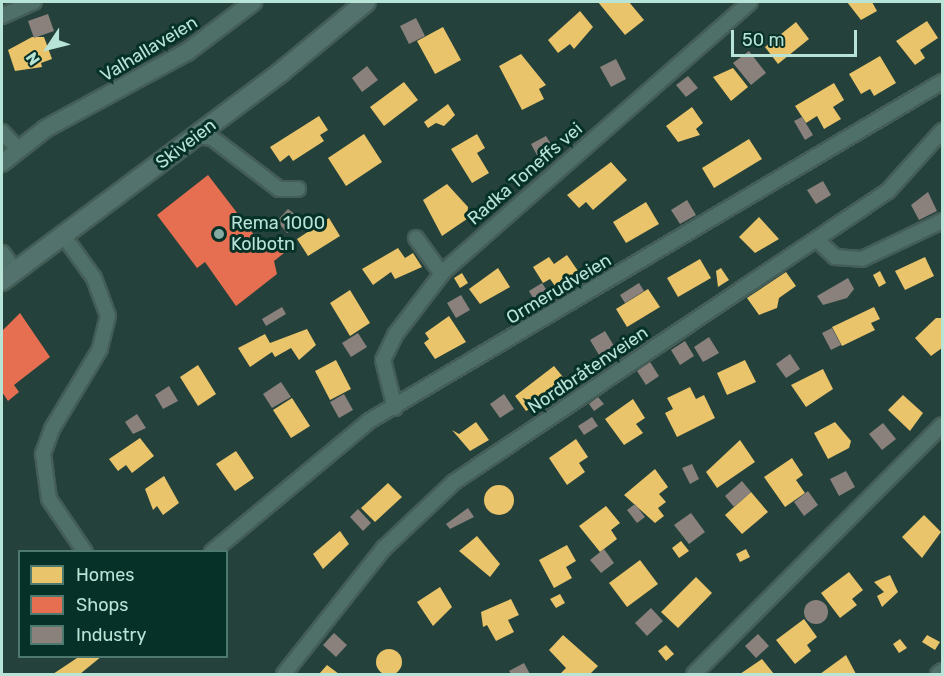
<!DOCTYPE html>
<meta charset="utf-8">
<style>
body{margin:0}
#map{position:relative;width:944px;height:676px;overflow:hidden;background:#25413b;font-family:Rubik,sans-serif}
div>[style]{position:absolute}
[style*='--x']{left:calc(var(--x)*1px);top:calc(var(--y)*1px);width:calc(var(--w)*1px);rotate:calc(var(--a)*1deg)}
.homes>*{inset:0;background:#e9c46a}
.round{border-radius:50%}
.shops>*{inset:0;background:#e76f51}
.industry>*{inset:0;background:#8a817c}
.roads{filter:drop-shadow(2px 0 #445d57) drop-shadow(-2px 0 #445d57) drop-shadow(0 2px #445d57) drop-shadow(0 -2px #445d57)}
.minor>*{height:14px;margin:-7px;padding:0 7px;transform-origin:7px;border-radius:7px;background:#4e7068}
.tertiary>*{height:16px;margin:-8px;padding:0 8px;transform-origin:8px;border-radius:8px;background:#4e7068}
.secondary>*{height:18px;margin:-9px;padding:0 9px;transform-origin:9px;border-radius:9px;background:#53726e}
.dots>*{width:16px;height:16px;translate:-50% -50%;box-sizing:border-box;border:3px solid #063128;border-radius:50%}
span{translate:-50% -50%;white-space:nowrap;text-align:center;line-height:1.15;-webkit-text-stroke:6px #063128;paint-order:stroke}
.street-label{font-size:18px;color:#b8e4d7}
.poi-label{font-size:18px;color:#b8e4d7}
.left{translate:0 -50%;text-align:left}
.frame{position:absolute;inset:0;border:3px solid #b8e4d7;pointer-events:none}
.legend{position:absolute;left:18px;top:550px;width:210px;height:108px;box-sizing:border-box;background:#063128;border:2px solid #4d796e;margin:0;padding:8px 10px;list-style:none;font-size:18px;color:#b8e4d7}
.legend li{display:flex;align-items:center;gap:12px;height:30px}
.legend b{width:30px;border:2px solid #4d796e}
.north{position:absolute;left:18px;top:18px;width:60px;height:60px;-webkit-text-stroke:4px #063128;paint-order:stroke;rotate:235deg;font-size:16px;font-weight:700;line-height:24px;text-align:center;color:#b8e4d7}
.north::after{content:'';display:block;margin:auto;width:21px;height:27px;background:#b8e4d7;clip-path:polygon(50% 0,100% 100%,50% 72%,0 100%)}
.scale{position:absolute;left:731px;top:30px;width:126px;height:27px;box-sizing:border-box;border:3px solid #b8e4d7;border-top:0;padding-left:8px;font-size:18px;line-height:21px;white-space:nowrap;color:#b8e4d7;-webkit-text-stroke:4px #063128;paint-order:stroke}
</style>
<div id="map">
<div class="homes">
<i style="clip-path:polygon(598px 2px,629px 2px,644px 20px,625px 35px)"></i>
<i style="clip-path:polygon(847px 2px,872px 2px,877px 11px,861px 20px)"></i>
<i style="clip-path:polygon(580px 11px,593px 27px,574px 49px,570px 44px,558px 53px,548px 40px)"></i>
<i style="clip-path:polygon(927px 21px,938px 38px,920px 50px,925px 58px,915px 65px,896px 41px)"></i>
<i style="clip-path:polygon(796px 22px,809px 39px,778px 64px,765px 47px)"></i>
<i style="clip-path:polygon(443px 27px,461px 60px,435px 74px,417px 41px)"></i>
<i style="clip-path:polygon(32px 37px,44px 37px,52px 59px,41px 63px,42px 67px,15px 71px,8px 50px)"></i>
<i style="clip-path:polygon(521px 54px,546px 85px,539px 89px,544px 99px,522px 110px,499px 66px)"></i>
<i style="clip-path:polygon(880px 56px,896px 83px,874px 96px,870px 89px,861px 94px,849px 74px)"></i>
<i style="clip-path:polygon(733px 68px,748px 87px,731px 101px,713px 77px)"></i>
<i style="clip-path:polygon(404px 82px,418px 100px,384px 126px,370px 107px)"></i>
<i style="clip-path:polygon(834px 83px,844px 100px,833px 107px,841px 119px,824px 129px,817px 116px,806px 123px,795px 106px)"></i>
<i style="clip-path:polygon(448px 104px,455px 115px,444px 126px,436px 123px,428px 128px,424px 122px)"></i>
<i style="clip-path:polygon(692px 107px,703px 123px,696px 129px,700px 135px,678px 142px,666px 126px)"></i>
<i style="clip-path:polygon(319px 116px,328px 130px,320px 135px,324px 141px,293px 161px,289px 155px,280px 162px,270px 147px)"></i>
<i style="clip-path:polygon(364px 134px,382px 162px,346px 186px,328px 158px)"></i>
<i style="clip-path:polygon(477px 134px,485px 148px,477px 153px,489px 173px,472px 183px,451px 149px)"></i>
<i style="clip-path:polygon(749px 139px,762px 159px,714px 188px,702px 168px)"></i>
<i style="clip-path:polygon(611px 162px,627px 180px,593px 210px,586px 202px,579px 208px,567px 195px)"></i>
<i style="clip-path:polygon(447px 184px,468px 207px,467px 219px,442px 236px,423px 200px)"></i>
<i style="clip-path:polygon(646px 202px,659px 224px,626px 243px,613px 222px)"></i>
<i style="clip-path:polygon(759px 217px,779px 239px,755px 253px,739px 237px)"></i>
<i style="clip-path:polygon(329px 218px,340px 236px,308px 256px,297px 239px)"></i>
<i style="clip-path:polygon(398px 248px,405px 258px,413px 253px,422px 267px,395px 279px,391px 272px,373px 285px,362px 269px)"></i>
<i style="clip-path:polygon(567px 255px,578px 271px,555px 286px,550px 279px,543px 283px,533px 267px,549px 257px,554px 264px)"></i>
<i style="clip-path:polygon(925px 257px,934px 276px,905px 290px,895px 271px)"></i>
<i style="clip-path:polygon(700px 259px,711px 278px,678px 297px,667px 278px)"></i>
<i style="clip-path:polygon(498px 268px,510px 287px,480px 304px,469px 289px)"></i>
<i style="clip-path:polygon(721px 268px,729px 280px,718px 287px,716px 271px)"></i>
<i style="clip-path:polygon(880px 271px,886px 283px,879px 287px,873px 275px)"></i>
<i style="clip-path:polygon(786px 272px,796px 286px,779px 298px,777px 308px,759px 315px,747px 298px)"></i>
<i style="clip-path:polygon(462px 273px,468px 283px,460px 288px,454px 278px)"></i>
<i style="clip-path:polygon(648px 289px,660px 307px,627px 327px,616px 309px)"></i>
<i style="clip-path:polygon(350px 290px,370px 323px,350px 336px,330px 303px)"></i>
<i style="clip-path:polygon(874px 307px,880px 319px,871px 323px,875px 330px,842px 346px,832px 327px)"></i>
<i style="clip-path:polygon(449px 316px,466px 342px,435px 359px,424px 343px,429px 339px,425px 333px)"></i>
<i style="clip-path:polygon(936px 318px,942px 318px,942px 348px,931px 356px,915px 338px)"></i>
<i style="clip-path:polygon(307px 329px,316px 345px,299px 360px,291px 348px,275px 357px,272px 352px,250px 367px,238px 348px,265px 334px,270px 343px)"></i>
<i style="clip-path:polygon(336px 360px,351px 389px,330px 400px,315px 371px)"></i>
<i style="clip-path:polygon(745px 360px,756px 382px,727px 395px,717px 373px)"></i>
<i style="clip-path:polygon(198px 365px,216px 394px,198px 406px,180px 377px)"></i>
<i style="clip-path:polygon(554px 366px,567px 382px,552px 387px,555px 395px,526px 411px,515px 396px)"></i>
<i style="clip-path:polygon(823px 369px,833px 389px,806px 407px,791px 385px)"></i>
<i style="clip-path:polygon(690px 387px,696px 399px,704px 395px,715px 418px,677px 437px,665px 413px,673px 409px,667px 398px)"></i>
<i style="clip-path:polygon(903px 395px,923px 413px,910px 431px,888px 410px)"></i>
<i style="clip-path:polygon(292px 398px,310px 426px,291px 438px,273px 410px)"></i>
<i style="clip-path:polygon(633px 399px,645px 418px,636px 424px,643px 433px,624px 445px,605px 419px)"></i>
<i style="clip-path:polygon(476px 422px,489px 440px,470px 451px,452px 430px,459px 434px)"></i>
<i style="clip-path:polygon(835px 422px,851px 441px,849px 448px,828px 459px,814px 433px)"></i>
<i style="clip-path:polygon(140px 438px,154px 456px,132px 473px,126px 465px,118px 471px,109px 459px)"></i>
<i style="clip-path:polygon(576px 439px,588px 457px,579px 463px,585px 472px,567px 485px,549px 458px)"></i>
<i style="clip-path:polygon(740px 440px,755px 462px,717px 488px,706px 472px)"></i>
<i style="clip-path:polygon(236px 451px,254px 478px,235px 491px,216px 464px)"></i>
<i style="clip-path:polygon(792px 458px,803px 475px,796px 480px,805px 493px,785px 507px,764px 477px)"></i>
<i style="clip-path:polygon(655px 469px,668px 487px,659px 494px,666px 502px,658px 508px,664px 516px,655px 523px,624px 495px)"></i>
<i style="clip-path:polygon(164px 476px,179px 503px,163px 515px,157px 506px,153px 510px,145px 489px)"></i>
<i style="clip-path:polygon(388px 483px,402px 497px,375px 522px,361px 508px)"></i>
<i class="round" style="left:484px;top:485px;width:30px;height:30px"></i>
<i style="clip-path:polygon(751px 492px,768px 512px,742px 534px,725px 515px)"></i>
<i style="clip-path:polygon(606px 506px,620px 523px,611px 530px,617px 539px,600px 552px,579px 526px)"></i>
<i style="clip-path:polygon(924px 515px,941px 532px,922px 558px,902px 537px)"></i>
<i style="clip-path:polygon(340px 531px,349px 544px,323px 569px,313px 554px)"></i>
<i style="clip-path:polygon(477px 536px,500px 564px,490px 577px,459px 551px)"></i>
<i style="clip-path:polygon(681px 541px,689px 551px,679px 558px,672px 548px)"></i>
<i style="clip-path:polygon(567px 545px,576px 561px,566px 567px,572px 578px,554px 588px,539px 560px)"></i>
<i style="clip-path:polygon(746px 549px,750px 557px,740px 562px,736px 554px)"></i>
<i style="clip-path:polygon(640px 560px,658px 584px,627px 607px,609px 583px)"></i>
<i style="clip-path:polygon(849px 572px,863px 590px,852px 599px,857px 605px,840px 618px,821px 593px)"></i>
<i style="clip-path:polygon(890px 575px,898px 592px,882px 607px,877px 596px,884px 592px,874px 582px)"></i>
<i style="clip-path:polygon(696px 577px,712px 593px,678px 628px,661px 612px)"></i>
<i style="clip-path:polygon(440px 587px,452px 607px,433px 626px,417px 602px)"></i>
<i style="clip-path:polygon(560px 594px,565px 603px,556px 608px,550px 599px)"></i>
<i style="clip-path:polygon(511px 599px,519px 615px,508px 620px,514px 632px,496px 641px,487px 625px,483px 627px,481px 612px)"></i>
<i style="clip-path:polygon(804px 619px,817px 637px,807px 645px,811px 651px,795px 664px,776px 640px)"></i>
<i style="clip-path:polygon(563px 635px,598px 666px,590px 674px,560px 674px,566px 668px,549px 650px)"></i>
<i style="clip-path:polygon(927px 635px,940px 642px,935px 650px,922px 642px)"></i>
<i style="clip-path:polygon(900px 639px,907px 648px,899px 653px,893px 644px)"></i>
<i style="clip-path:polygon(666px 645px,674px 654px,666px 661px,658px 651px)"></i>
<i class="round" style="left:376px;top:649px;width:26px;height:26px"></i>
<i style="clip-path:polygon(846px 655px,856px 674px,820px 674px)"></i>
<i style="clip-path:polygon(80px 656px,102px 656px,80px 674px,53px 674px)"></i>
<i style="clip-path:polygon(762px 659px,774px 674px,740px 674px)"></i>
<i style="clip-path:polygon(327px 665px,339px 674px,319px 674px)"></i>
</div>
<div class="shops">
<i style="clip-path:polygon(208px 175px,268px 253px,276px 241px,284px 253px,274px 261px,277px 274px,236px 306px,205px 262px,197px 268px,157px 215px)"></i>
<i style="clip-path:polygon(20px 313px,50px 357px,14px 385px,19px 392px,8px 401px,2px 392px,2px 331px)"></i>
</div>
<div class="industry">
<i style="clip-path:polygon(48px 14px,54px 31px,34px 38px,28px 21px)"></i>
<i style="clip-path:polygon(416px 18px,425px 36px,409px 44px,400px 26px)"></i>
<i style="clip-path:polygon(749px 51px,766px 73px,751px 85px,733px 63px)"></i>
<i style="clip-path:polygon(616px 59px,626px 79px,611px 87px,600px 67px)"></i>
<i style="clip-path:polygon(367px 66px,378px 80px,362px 92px,352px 78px)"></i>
<i style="clip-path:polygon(688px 76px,698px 88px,686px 97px,676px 85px)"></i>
<i style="clip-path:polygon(802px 117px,813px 135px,805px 140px,794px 121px)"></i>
<i style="clip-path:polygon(546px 136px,554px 149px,538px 157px,531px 144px)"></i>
<i style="clip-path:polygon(823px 181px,831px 195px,816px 204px,807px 190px)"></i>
<i style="clip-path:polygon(928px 192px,937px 211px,919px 220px,911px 205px)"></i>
<i style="clip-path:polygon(687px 200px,696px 215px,680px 224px,671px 210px)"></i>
<i style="clip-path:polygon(288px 209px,305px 222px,287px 233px,277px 221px)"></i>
<i style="clip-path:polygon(848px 278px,854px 289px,847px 298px,823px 305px,817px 296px)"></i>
<i style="clip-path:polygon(542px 283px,551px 297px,537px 305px,529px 291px)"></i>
<i style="clip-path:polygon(639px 283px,644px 291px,625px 303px,620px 295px)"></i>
<i style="clip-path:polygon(461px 295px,470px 310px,456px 318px,447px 303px)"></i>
<i style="clip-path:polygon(282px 307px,286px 314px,266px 326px,262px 319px)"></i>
<i style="clip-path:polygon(832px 328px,841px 345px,831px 350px,822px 333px)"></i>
<i style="clip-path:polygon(605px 331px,614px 346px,599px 355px,590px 340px)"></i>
<i style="clip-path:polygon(358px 333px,367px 347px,351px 357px,342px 343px)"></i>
<i style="clip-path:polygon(709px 337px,719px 353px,703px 362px,694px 347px)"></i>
<i style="clip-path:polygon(685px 341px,694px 356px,680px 365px,671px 350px)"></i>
<i style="clip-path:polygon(790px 354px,800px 369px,786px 378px,776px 364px)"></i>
<i style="clip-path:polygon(650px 362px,659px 376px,646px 385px,637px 371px)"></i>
<i style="clip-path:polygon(281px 382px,291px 397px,272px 408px,263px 394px)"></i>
<i style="clip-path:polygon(169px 386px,178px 401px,163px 409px,155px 395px)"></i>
<i style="clip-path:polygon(344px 394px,353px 410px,339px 418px,330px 402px)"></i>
<i style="clip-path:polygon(504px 394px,514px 409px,500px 418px,490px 404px)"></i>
<i style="clip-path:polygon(598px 397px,604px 404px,594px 411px,589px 404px)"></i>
<i style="clip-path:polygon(137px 414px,146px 428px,133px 434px,125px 422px)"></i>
<i style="clip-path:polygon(592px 417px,598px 426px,584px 435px,578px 426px)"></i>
<i style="clip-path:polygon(883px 423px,896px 439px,882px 450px,869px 434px)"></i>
<i style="clip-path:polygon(692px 464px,699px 479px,690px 484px,682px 468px)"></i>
<i style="clip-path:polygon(846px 471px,855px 487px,839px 496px,830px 479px)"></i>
<i style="clip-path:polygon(742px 481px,751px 492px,734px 507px,725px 496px)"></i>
<i style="clip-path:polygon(808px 491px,818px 505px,804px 516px,794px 502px)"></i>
<i style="clip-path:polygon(635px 504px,645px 517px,637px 523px,627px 510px)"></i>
<i style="clip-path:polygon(468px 508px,474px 517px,450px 529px,446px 524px)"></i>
<i style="clip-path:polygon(358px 509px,371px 523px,363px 531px,350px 517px)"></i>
<i style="clip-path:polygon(691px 513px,705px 532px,689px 544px,674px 525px)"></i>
<i style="clip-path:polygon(604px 549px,614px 563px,601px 573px,590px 560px)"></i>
<i class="round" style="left:804px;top:600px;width:24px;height:24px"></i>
<i style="clip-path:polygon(651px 608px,663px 621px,647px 636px,635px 623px)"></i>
<i style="clip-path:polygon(334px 633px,347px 645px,336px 657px,323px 645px)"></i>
<i style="clip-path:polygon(758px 634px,769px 646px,756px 658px,745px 646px)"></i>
<i style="clip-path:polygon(524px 663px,530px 674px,511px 674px,509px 671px)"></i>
</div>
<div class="roads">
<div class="minor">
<i style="--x:2;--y:16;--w:35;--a:-24"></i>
<i style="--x:2;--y:132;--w:22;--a:47"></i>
<i style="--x:197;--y:136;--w:15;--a:8"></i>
<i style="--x:212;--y:138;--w:84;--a:37.3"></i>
<i style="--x:279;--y:189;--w:19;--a:0"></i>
<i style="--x:63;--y:235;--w:53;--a:54.2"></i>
<i style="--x:94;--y:278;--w:40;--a:69.8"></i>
<i style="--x:108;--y:316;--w:34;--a:104"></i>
<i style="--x:100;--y:349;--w:93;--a:121"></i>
<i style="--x:52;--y:429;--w:27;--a:110"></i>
<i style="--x:43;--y:454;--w:45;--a:82.4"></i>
<i style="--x:49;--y:499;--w:64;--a:55.8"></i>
<i style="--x:416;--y:238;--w:44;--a:54.2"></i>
<i style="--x:818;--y:241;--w:23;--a:43"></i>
<i style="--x:835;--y:257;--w:27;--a:4"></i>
<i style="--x:862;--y:259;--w:89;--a:-25.4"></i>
<i style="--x:395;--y:408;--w:49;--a:-104"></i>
<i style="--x:383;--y:360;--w:28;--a:-64"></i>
<i style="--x:395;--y:335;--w:81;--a:-52.6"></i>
<i style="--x:444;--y:271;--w:407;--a:-41.3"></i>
<i style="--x:212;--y:552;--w:204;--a:-39.8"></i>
<i style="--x:369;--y:421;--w:666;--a:-30.61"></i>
<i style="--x:284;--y:674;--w:161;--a:-51.6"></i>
<i style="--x:384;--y:548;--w:96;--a:-43.3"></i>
<i style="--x:454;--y:482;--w:523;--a:-33.84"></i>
<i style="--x:888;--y:191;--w:81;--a:-48"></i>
<i style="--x:694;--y:674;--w:351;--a:-45.1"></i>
<i style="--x:938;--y:674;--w:5;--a:-37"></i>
</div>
<div class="tertiary">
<i style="--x:2;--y:163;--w:55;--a:-38.3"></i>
<i style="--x:45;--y:129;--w:162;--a:-28.5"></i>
<i style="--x:187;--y:52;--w:83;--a:-37.1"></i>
<i style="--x:2;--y:254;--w:21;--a:55"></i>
</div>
<div class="secondary">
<i style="--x:2;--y:281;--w:349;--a:-36.8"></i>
<i style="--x:281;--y:72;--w:110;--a:-39.5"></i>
</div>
</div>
<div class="dots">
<i style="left:219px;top:234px;background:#85aba0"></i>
</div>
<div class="street-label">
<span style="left:149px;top:49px;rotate:-31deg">Valhallaveien</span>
<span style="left:186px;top:144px;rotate:-37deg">Skiveien</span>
<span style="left:525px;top:174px;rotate:-41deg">Radka Toneffs vei</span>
<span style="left:559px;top:289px;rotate:-31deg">Ormerudveien</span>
<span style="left:588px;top:370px;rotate:-34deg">Nordbråtenveien</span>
</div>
<div class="poi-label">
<span class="left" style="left:231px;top:234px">Rema 1000<br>Kolbotn</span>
</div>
<div class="frame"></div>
<ul class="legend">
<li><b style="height:16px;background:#e9c46a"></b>Homes</li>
<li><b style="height:16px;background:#e76f51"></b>Shops</li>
<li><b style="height:16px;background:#8a817c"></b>Industry</li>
</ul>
<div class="north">N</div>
<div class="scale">50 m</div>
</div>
